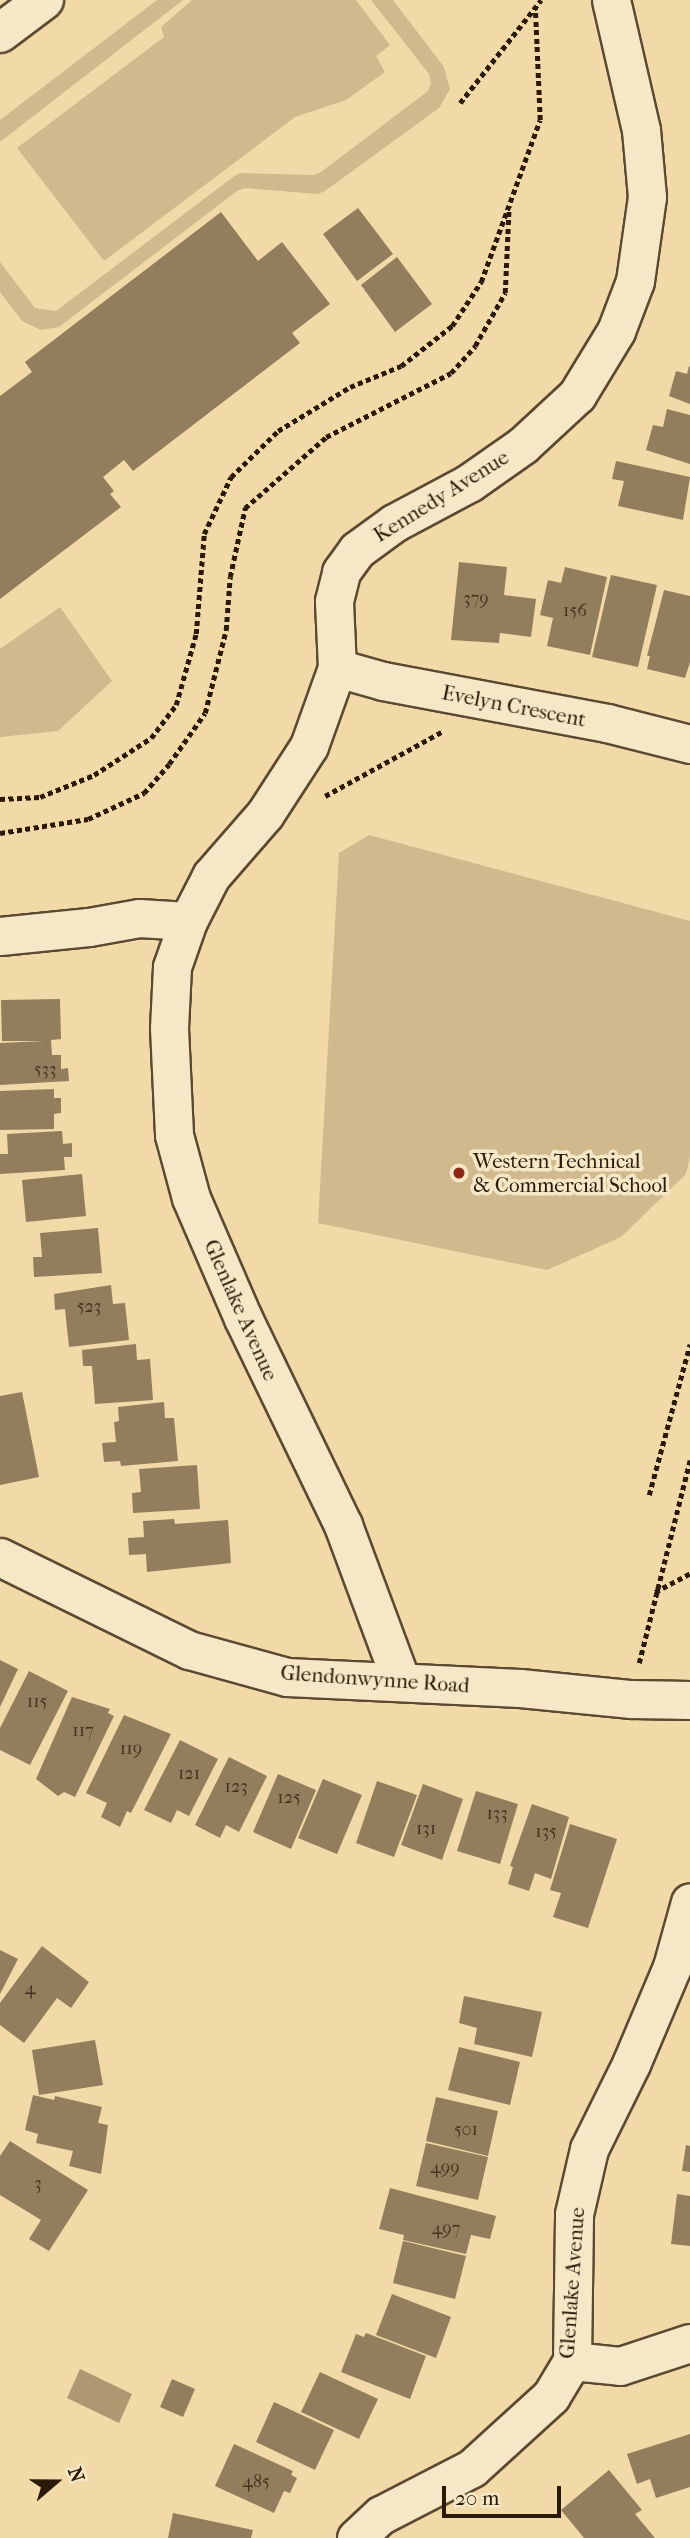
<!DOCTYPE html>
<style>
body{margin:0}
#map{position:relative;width:690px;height:2538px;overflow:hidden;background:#f1daa8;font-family:"IM FELL French Canon",serif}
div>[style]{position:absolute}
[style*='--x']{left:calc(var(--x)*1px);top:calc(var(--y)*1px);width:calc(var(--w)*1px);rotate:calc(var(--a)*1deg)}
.green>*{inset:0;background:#cfb98d}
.water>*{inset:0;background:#ae9872}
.building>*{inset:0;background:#927d5c}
.path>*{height:4.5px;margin-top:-2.25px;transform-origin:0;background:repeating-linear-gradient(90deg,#2b1909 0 5px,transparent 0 8.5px)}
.roads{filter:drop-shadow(2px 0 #5c4931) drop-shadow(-2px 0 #5c4931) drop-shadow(0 2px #5c4931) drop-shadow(0 -2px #5c4931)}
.minor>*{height:37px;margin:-18.5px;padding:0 18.5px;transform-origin:18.5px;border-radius:18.5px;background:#f6e7c6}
.tertiary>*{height:38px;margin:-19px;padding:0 19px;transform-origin:19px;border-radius:19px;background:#f6e7c6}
.dots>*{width:19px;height:19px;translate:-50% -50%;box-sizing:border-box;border:4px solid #f6e7c6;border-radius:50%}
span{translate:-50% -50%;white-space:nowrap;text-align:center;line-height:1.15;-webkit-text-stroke:7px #f6e7c6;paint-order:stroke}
.number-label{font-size:18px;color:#45321e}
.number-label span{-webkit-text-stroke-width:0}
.street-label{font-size:21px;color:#2b1909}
.poi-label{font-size:21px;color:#2b1909}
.left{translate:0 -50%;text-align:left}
.north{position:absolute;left:21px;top:2447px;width:70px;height:70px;-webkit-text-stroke:5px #f6e7c6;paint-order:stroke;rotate:70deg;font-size:19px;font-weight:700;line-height:28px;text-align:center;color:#2b1909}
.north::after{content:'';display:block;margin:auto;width:24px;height:32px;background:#2b1909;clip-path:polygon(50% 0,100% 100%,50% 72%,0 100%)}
.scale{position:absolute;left:442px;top:2486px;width:119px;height:32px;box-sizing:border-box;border:4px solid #2b1909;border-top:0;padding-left:9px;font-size:21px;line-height:24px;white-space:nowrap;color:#2b1909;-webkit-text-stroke:5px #f6e7c6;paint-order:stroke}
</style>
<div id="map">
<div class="green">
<i style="clip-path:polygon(157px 0,183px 0,0 142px,0 120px)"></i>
<i style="clip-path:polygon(192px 0,356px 0,390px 45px,376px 56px,385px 72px,346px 100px,295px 117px,104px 261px,17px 148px,164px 37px,161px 27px)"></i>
<i style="clip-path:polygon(371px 0,393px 0,444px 67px,450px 89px,439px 108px,325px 191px,318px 194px,245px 188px,237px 191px,59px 327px,41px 330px,22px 321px,0 292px,0 262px,35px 308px,56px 311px,233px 177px,240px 173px,314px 175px,321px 172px,428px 91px,431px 83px,429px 74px)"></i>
<i style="clip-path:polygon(60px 607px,112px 681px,58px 731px,0 737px,0 649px)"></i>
<i style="clip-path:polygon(369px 835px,690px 921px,690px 1156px,686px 1174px,621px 1237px,547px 1270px,318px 1223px,339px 853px)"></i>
</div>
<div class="water">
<i style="clip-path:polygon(80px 2369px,132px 2394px,119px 2423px,67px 2398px)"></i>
</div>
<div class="building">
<i style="clip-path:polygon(358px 208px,393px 254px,357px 281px,323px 234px)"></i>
<i style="clip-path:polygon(221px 212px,258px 261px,282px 242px,330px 304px,292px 333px,300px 343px,133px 471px,124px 460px,103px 477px,114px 491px,110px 494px,121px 507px,0 599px,0 396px,32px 372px,25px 362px)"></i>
<i style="clip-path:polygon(397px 257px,432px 304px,395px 332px,361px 285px)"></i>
<i style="clip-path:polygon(689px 366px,690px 367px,690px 404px,669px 396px,676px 371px,687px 374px)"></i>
<i style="clip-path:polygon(667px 409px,690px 415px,690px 464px,646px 450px,653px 425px,663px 427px)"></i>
<i style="clip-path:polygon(616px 461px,690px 477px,683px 520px,618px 506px,624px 481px,612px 479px)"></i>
<i style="clip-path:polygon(459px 562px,507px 567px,504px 595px,536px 599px,531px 637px,500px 633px,499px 643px,451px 640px)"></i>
<i style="clip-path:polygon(565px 567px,607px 577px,590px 655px,547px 646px,553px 618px,540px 615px,548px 580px,561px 583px)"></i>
<i style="clip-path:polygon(611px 575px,657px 585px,638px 667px,592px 657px)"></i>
<i style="clip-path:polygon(664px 590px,690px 596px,690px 662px,685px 678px,647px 669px,650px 656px,647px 656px)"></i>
<i style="clip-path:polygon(60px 999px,61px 1039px,51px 1040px,52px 1055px,61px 1055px,61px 1069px,68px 1068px,69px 1081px,0 1085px,0 1043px,45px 1041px,2px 1041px,1px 1000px)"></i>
<i style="clip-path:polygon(54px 1089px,54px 1098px,61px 1098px,61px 1113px,54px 1114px,54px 1129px,0 1130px,0 1091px)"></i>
<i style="clip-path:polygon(62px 1131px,63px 1144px,72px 1143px,72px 1157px,64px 1157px,65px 1170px,0 1174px,0 1154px,8px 1154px,7px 1134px)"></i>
<i style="clip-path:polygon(82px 1174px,86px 1216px,26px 1222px,22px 1180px)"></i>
<i style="clip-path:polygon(98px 1228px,102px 1273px,34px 1277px,33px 1257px,42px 1257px,40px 1233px)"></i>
<i style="clip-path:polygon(111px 1285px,113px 1304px,125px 1303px,129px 1340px,69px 1347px,65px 1309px,55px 1310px,54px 1294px)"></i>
<i style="clip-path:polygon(136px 1344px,137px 1360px,150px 1359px,153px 1400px,95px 1404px,92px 1366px,83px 1366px,82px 1350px)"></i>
<i style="clip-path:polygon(22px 1392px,39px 1477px,0 1485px,0 1396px)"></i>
<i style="clip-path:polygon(164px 1402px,165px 1418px,174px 1418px,178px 1461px,121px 1466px,120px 1461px,104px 1462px,102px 1443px,116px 1442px,114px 1422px,119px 1421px,118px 1407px)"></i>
<i style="clip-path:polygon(197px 1465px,200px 1509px,133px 1513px,132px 1493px,141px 1492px,139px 1469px)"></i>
<i style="clip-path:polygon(174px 1519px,175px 1524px,228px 1520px,231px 1563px,147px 1572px,146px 1554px,129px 1555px,128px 1538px,144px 1537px,143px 1521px)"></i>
<i style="clip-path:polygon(0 1660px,18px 1669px,0 1707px)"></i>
<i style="clip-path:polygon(29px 1671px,68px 1691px,30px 1765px,0 1750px,0 1728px)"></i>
<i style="clip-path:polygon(72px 1697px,110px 1709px,108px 1713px,114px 1716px,75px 1797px,64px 1792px,58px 1796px,36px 1779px)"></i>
<i style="clip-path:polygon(124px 1715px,171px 1734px,131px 1813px,127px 1811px,120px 1827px,101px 1817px,107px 1803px,86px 1793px)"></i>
<i style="clip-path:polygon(180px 1740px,218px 1759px,189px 1816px,177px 1810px,171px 1823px,144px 1810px)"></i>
<i style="clip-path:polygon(229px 1757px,267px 1776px,239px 1832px,226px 1825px,220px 1838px,195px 1825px)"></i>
<i style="clip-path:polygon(278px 1774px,316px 1790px,291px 1849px,253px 1832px)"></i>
<i style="clip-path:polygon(323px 1779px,362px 1795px,337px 1854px,298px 1838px)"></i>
<i style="clip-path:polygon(377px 1781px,417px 1795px,394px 1857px,356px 1843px)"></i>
<i style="clip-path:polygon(423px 1784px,463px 1799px,442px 1860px,401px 1845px)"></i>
<i style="clip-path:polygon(476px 1791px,518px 1804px,500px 1864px,457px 1851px)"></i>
<i style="clip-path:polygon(532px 1804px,569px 1817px,551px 1879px,535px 1873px,529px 1891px,508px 1884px,513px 1867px,510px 1866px)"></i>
<i style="clip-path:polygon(570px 1824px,617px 1839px,588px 1928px,553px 1917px,561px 1893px,550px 1890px)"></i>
<i style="clip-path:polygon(42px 1946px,89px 1982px,71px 2008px,57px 1998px,24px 2043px,0 2025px,0 2003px)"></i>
<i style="clip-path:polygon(0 1950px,18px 1959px,0 1994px)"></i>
<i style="clip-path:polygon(464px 1996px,542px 2012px,532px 2057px,474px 2044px,477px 2028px,459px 2023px)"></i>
<i style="clip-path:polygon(95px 2040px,103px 2085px,39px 2095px,32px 2050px)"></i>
<i style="clip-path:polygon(459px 2047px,520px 2062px,510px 2105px,448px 2090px)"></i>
<i style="clip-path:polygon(33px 2095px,54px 2100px,55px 2096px,102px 2107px,98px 2123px,108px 2125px,101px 2174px,69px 2166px,73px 2151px,36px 2143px,38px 2134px,25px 2130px)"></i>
<i style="clip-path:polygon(436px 2097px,498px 2111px,488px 2156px,426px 2141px)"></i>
<i style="clip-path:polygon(10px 2141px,88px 2190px,49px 2251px,29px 2239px,41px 2220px,0 2195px,0 2156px)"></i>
<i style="clip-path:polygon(426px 2143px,488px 2157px,478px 2200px,416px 2186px)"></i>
<i style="clip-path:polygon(686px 2145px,690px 2146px,690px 2172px,682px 2171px)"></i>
<i style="clip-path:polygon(390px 2188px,496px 2216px,490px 2239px,471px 2235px,466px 2254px,403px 2240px,404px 2235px,379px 2229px)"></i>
<i style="clip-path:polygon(677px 2194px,690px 2196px,690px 2246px,671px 2244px)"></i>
<i style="clip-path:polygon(403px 2241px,466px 2256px,455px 2299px,393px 2283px)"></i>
<i style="clip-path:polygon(392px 2294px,451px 2317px,436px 2358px,376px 2335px)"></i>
<i style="clip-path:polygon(366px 2333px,426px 2356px,410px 2399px,341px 2372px,356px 2334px,364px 2337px)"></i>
<i style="clip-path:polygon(320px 2372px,378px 2399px,359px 2439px,301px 2412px)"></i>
<i style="clip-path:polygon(172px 2379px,195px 2389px,183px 2417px,160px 2407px)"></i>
<i style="clip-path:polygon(274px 2402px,334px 2430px,315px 2470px,256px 2442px)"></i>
<i style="clip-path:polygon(690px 2434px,690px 2487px,656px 2498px,650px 2479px,637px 2484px,627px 2454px)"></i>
<i style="clip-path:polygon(234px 2444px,293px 2471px,291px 2475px,297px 2478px,290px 2493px,284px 2491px,274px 2513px,215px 2486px)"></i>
<i style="clip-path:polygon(609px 2470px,642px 2510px,635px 2514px,655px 2538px,584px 2538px,561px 2510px)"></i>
<i style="clip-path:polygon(173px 2513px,253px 2530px,251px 2538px,168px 2538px)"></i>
</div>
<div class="path">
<i style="--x:460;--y:103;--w:131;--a:-51.8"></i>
<i style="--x:325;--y:796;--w:135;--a:-28.8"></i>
<i style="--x:0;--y:799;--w:40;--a:-2.9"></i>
<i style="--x:40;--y:797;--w:58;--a:-22.2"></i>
<i style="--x:94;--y:775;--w:68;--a:-33"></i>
<i style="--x:151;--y:738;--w:41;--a:-52.9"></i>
<i style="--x:176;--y:705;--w:74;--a:-74.3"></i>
<i style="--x:196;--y:634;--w:100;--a:-85.4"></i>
<i style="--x:204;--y:534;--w:63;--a:-64.7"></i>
<i style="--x:231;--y:477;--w:66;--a:-44.4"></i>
<i style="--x:278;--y:431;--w:84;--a:-31.4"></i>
<i style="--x:350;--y:387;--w:55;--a:-22.4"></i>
<i style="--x:401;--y:366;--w:65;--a:-38.1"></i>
<i style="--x:452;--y:326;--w:53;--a:-56.6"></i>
<i style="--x:481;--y:282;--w:172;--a:-70"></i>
<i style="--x:540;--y:120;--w:114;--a:-92.5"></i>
<i style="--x:0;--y:833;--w:89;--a:-9"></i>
<i style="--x:88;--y:819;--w:62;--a:-24.9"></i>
<i style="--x:144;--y:793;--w:38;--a:-49"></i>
<i style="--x:169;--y:764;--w:62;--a:-54.8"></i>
<i style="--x:205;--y:713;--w:86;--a:-75.8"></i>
<i style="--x:226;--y:630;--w:53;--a:-85.7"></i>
<i style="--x:230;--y:577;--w:71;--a:-77.7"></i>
<i style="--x:245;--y:508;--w:108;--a:-41.2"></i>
<i style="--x:326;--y:437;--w:140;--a:-27.1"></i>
<i style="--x:451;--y:373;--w:36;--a:-48"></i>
<i style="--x:475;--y:346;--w:61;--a:-60.5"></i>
<i style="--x:505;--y:293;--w:87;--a:-87.4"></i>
<i style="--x:649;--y:1495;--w:156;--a:-74.8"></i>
<i style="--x:655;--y:1592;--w:40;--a:-28"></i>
<i style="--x:639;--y:1663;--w:209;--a:-75.9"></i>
</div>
<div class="roads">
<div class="minor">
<i style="--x:337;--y:668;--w:48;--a:15.8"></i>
<i style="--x:383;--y:681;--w:228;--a:10.6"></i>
<i style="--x:607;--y:723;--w:86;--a:14.2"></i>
<i style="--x:188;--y:921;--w:49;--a:109.2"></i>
<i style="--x:172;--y:967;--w:61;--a:92.8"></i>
<i style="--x:169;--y:1028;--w:107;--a:87.3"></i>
<i style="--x:174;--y:1135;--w:65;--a:74.9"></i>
<i style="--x:191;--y:1198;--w:131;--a:66.6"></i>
<i style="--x:243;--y:1318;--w:230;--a:64.2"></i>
<i style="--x:343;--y:1525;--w:166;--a:69.6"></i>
<i style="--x:0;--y:936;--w:89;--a:-5.8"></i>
<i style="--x:89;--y:927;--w:51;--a:-10.2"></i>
<i style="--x:139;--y:918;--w:49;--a:3.5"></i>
<i style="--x:188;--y:921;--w:51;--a:-62.9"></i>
<i style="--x:211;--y:876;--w:82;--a:-48.9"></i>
<i style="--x:265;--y:814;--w:81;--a:-57.1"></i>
<i style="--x:309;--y:746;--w:83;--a:-70.3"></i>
<i style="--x:337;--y:668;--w:67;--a:-92.6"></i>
<i style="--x:334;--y:601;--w:30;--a:-76"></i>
<i style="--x:341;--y:572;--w:27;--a:-54"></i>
<i style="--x:357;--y:550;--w:46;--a:-36.1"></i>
<i style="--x:394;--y:523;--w:85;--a:-28.1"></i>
<i style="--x:469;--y:483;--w:66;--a:-35.1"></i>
<i style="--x:523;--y:445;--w:74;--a:-42.8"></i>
<i style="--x:577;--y:395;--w:75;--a:-58.6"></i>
<i style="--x:616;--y:331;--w:53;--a:-69.2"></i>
<i style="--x:635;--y:281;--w:85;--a:-81.9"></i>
<i style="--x:647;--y:197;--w:67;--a:-95.1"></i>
<i style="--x:641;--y:130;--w:133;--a:-103"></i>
<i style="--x:0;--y:1557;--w:211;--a:26.2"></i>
<i style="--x:189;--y:1650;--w:102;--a:15.4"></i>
<i style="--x:287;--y:1677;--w:233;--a:2.7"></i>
<i style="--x:520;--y:1688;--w:112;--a:5.7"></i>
<i style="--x:631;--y:1699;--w:59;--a:1"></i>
<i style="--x:572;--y:2361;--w:48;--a:5.9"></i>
<i style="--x:620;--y:2366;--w:74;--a:-18.2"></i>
<i style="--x:356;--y:2538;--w:34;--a:-43"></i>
<i style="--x:381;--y:2515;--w:102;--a:-27.3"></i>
<i style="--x:472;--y:2468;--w:107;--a:-42.3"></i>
<i style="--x:551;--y:2396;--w:41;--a:-59"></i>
<i style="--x:572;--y:2361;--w:147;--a:-89.2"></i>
<i style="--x:574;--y:2214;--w:67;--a:-77"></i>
<i style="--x:589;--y:2149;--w:95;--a:-63.7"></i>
<i style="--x:631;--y:2064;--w:105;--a:-67.1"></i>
<i style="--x:672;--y:1967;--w:67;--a:-74.5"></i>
</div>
<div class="tertiary">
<i style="--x:0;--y:33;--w:55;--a:-36.9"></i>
</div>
</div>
<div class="dots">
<i style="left:459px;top:1173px;background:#8f2418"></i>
</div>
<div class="number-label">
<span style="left:476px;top:599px">379</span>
<span style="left:575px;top:611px">156</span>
<span style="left:45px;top:1070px">533</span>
<span style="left:89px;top:1307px">523</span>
<span style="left:37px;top:1702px">115</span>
<span style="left:83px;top:1731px">117</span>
<span style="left:131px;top:1749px">119</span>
<span style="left:189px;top:1774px">121</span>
<span style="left:236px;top:1787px">123</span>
<span style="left:289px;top:1798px">125</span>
<span style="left:497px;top:1814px">133</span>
<span style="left:426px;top:1829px">131</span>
<span style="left:546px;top:1832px">135</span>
<span style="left:30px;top:1989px">4</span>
<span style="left:466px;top:2130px">501</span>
<span style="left:445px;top:2168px">499</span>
<span style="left:38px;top:2184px">3</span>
<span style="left:446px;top:2229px">497</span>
<span style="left:256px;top:2482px">485</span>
</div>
<div class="street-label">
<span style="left:441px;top:496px;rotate:-32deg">Kennedy Avenue</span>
<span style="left:514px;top:706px;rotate:11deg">Evelyn Crescent</span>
<span style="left:241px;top:1310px;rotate:66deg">Glenlake Avenue</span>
<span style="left:375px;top:1679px;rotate:4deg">Glendonwynne Road</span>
<span style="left:572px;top:2283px;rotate:-86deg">Glenlake Avenue</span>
</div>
<div class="poi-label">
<span class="left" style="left:473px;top:1173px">Western Technical<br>&amp; Commercial School</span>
</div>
<div class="north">N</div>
<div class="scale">20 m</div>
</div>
